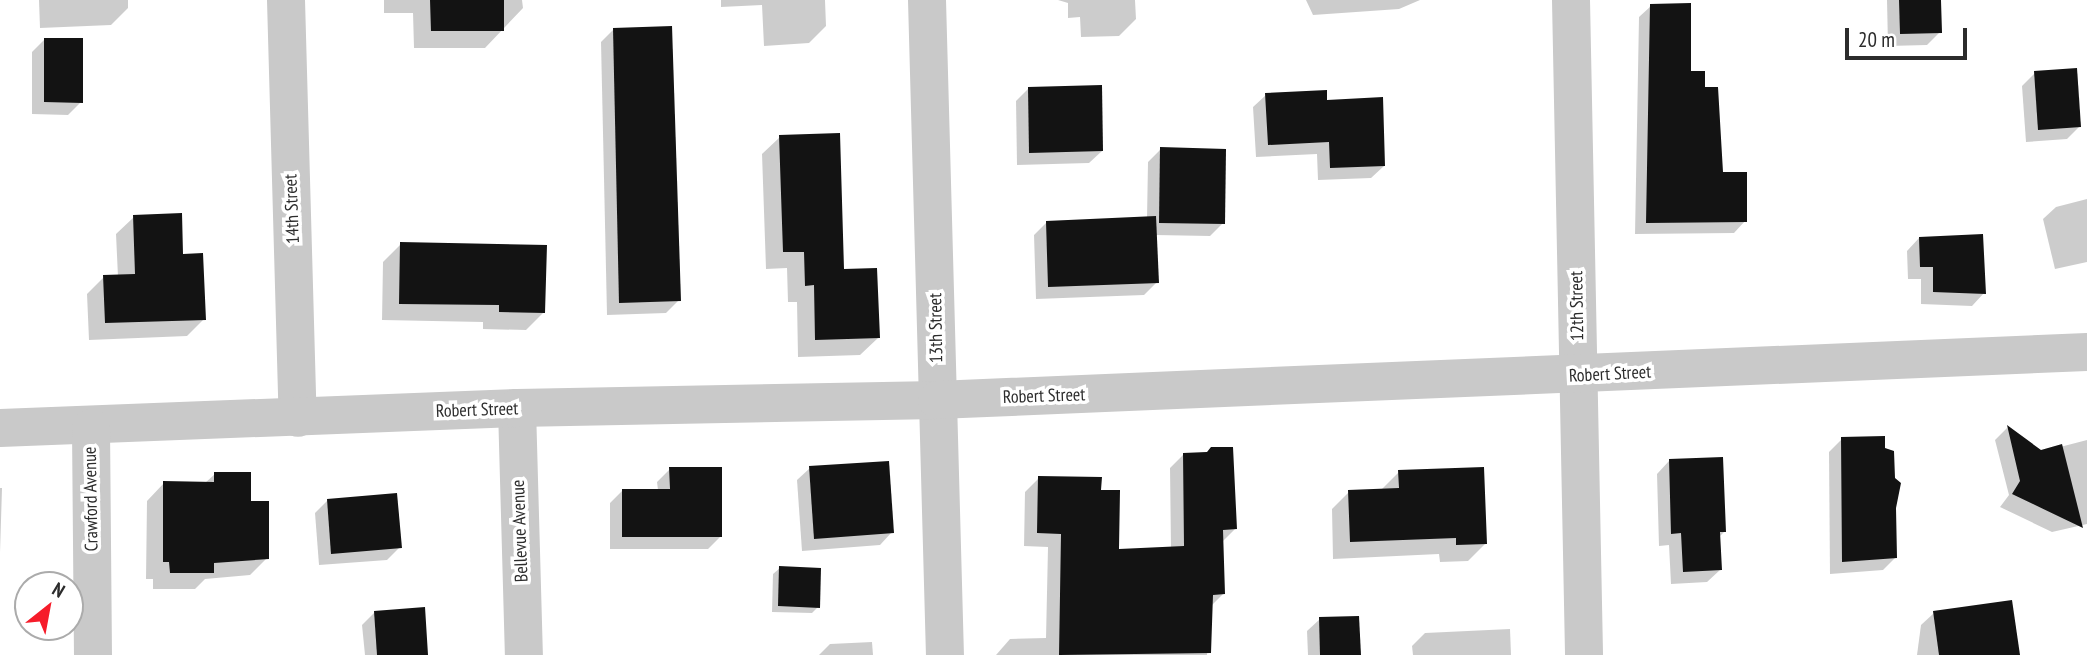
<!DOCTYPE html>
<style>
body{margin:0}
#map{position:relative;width:2087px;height:655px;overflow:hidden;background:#fff;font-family:"PT Sans Narrow",sans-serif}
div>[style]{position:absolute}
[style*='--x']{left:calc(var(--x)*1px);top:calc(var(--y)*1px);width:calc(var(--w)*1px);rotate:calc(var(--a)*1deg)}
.shadow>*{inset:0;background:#0003}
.building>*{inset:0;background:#131313}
.street>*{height:38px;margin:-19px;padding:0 19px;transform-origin:19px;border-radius:19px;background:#c9c9c9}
span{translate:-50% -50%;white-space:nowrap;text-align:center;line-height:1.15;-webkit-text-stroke:7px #fff;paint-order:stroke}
.street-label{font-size:18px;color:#2c2c2c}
.north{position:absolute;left:14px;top:571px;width:70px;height:70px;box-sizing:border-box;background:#fff;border:2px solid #ababab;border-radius:50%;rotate:31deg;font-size:19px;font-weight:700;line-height:28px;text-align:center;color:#2c2c2c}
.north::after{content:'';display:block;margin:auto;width:24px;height:32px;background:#f61c2a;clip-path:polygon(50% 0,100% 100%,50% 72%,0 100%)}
.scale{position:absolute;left:1845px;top:28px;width:122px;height:32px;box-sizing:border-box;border:4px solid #2c2c2c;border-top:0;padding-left:9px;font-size:21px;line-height:24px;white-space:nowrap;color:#2c2c2c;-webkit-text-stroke:5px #fff;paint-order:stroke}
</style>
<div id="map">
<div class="shadow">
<i style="clip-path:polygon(39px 0,128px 0,128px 8px,111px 25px,40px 28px)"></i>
<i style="clip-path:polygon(384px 0,522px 0,523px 8px,485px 48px,414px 48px,413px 13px,384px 13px)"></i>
<i style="clip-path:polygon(721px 0,825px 0,826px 26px,809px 43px,764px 46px,762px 5px,721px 7px)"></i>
<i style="clip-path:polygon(1058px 0,1135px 0,1136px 19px,1119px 36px,1081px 37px,1080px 17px,1068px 18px,1068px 3px)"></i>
<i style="clip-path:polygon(1306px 0,1420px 0,1399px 9px,1313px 15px)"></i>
<i style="clip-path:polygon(1887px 0,1939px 0,1940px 32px,1927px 45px,1888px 46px)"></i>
<i style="clip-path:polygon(1651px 6px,1689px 73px,1704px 89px,1721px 174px,1745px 221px,1734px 233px,1635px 234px,1639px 17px)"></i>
<i style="clip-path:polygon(613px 30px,679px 300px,666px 313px,607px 315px,601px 42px)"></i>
<i style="clip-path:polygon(44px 40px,81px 102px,68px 115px,32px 114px,32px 52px)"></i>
<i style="clip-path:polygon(2035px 73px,2080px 126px,2067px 139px,2026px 142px,2022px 86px)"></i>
<i style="clip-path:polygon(1029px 88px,1102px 151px,1089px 163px,1017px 165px,1016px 101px)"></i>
<i style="clip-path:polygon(1266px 95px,1325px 102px,1384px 166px,1371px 178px,1318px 180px,1317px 154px,1256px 157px,1253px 107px)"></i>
<i style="clip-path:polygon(780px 137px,878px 338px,860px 355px,798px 357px,797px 302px,788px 302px,787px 268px,766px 269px,762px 154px)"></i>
<i style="clip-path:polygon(1161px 149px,1223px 223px,1210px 236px,1155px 235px,1157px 282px,1144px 295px,1036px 299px,1034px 235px,1047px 222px,1147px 218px,1148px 162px)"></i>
<i style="clip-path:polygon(2087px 199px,2087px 262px,2055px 269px,2043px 219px,2056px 207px)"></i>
<i style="clip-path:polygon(134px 217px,182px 255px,204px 319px,187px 336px,89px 340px,87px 294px,104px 277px,118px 277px,116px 234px)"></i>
<i style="clip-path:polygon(1919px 238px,1984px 293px,1972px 306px,1921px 304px,1921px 279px,1908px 279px,1907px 251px)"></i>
<i style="clip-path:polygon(401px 244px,544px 312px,526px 330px,483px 329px,483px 322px,382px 320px,383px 262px)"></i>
<i style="clip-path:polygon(2007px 428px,2041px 452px,2087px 440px,2087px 524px,2052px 532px,2000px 507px,2009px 495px,1995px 440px)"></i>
<i style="clip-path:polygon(1842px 439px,1894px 508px,1895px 558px,1883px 570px,1830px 574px,1829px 452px)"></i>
<i style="clip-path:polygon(1232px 449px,1235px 529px,1222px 542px,1223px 594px,1211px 606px,1207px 655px,996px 655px,1010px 639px,1046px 638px,1048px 547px,1024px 546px,1025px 492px,1039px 478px,1099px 492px,1117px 551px,1171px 549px,1170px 468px,1183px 455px)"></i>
<i style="clip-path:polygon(1669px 461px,1725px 531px,1719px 537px,1720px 570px,1707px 582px,1671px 584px,1669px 545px,1659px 546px,1657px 474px)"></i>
<i style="clip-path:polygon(810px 468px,892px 532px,880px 545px,802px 551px,797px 480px)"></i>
<i style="clip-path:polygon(670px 469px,721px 536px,708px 549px,610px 549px,610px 503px,623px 490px,658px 490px,657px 482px)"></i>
<i style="clip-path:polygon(1399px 472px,1486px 543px,1468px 561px,1440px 562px,1439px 554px,1333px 559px,1332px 509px,1349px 492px,1382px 489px)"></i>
<i style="clip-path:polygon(215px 474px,249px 503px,267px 558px,250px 575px,205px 579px,195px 589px,153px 589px,153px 579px,146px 579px,147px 501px,164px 483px,205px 483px)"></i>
<i style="clip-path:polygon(0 488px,2px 488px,0 552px)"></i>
<i style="clip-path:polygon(328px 500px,400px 547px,387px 560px,319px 565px,315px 513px)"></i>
<i style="clip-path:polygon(780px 568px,818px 607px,812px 613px,772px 612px,773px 574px)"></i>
<i style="clip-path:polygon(375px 612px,426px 655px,365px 655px,362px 625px)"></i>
<i style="clip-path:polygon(1934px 613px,2018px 655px,1917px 655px,1921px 625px)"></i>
<i style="clip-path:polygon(1320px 619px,1359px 655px,1308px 655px,1307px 631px)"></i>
<i style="clip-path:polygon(1510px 629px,1511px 655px,1413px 655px,1412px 646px,1425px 633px)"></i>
<i style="clip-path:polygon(872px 642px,873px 655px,819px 655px,830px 644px)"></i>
</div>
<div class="building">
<i style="clip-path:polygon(430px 0,504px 0,504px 31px,431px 31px)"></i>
<i style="clip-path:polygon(1899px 0,1941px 0,1942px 33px,1900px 34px)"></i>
<i style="clip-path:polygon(1691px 3px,1691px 71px,1705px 71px,1705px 87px,1718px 87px,1723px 172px,1747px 172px,1747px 222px,1646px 223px,1650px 4px)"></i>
<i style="clip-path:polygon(672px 26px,681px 301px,619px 303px,613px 28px)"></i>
<i style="clip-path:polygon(44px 38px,83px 38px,83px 103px,44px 102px)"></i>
<i style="clip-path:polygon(2077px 68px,2081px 127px,2038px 130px,2034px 71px)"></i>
<i style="clip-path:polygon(1102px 85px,1103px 151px,1029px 153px,1028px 87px)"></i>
<i style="clip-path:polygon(1327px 90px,1327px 100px,1383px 97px,1385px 166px,1330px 168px,1329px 142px,1268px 145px,1265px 93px)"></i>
<i style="clip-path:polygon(840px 133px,844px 269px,877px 268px,880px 338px,815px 340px,814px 285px,805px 286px,804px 252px,783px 252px,779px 135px)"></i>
<i style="clip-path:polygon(1160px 147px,1226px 149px,1225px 224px,1159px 223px)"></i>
<i style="clip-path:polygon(182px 213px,183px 254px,203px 253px,206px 320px,105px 323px,103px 275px,135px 274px,133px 215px)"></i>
<i style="clip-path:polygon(1156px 216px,1159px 283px,1048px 287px,1046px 221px)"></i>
<i style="clip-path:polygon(1983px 234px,1986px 294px,1933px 292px,1933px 267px,1920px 267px,1919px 237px)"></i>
<i style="clip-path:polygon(400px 242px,547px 245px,545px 313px,499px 312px,499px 305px,399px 304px)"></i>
<i style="clip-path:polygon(2007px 425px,2041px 450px,2062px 444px,2083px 528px,2012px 494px,2020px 481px)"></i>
<i style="clip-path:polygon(1885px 436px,1885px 448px,1894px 451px,1895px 478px,1901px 483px,1896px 508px,1897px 558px,1842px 562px,1841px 437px)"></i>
<i style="clip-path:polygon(1211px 447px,1233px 447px,1237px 529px,1223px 530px,1225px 594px,1213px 595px,1211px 653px,1059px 655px,1061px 534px,1037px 533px,1038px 476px,1102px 477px,1101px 490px,1120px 490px,1119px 549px,1184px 546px,1183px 453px,1207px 452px)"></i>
<i style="clip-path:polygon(1723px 457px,1726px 532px,1720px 532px,1722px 570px,1683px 572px,1681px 533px,1671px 534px,1669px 459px)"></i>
<i style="clip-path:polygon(889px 461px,894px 533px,814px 539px,809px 466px)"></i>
<i style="clip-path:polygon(669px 467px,722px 467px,722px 537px,622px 537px,622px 489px,670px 489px)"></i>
<i style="clip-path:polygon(1484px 467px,1487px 544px,1456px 545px,1456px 538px,1350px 542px,1348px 490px,1399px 488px,1398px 470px)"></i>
<i style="clip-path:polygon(214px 472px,251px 472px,251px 501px,269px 501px,269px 559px,214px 563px,214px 573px,170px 573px,169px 562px,163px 562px,163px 481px,214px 482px)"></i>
<i style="clip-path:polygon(397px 493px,402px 548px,331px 554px,327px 499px)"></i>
<i style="clip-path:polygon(779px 566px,821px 568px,820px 608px,778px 606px)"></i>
<i style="clip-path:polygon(2012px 600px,2020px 655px,1939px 655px,1933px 611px)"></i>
<i style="clip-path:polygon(425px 607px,428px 655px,377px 655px,374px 611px)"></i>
<i style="clip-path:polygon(1359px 616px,1361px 655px,1320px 655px,1319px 617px)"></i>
</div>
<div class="street">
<i style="--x:286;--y:0;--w:418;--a:88.4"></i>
<i style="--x:927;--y:0;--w:655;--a:88.43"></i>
<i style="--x:1571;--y:0;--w:655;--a:88.86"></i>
<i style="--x:517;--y:408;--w:247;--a:88.4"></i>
<i style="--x:0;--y:428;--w:517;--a:-2.22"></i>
<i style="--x:517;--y:408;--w:420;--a:-1.1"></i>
<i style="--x:937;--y:400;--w:1151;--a:-2.39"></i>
<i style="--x:91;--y:428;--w:227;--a:89.5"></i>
</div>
<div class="street-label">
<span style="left:292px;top:209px;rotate:-92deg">14th Street</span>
<span style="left:1577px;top:306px;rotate:-91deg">12th Street</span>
<span style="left:936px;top:328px;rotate:-91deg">13th Street</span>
<span style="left:1610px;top:374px;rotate:-3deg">Robert Street</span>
<span style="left:1044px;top:396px;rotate:-2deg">Robert Street</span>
<span style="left:477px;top:410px;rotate:-2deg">Robert Street</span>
<span style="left:91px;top:499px;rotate:-91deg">Crawford Avenue</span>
<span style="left:520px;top:531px;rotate:-92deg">Bellevue Avenue</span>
</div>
<div class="north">N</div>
<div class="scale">20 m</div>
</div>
